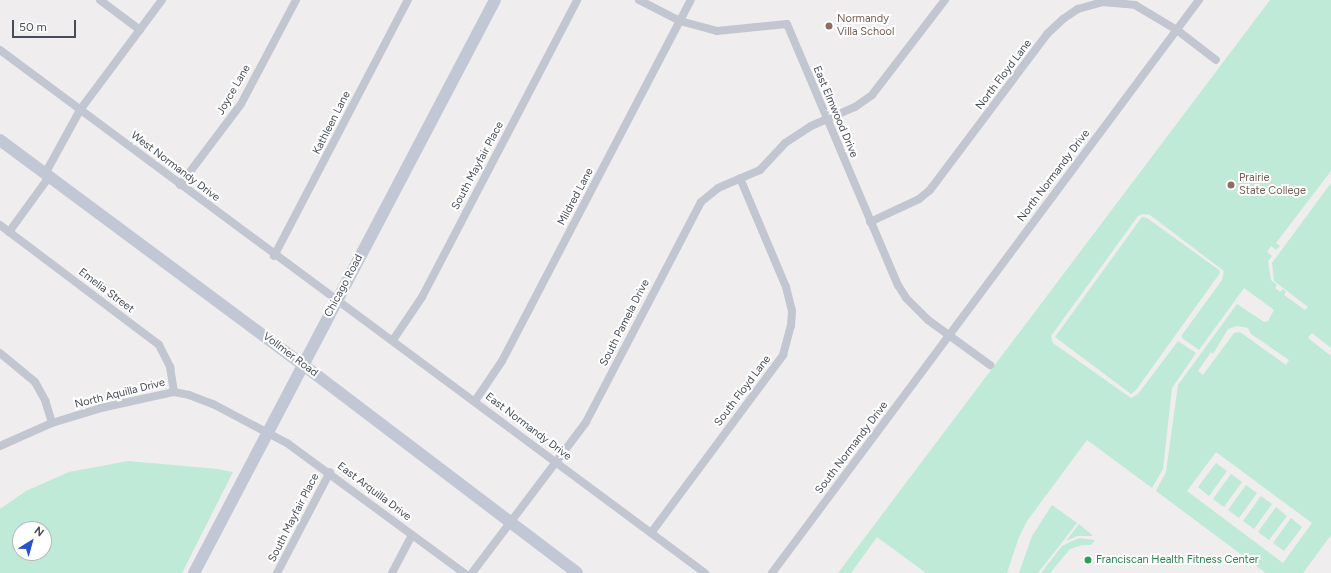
<!DOCTYPE html>
<style>
body{margin:0}
#map{position:relative;width:1331px;height:573px;overflow:hidden;background:#efeded;font-family:Figtree,sans-serif}
div>[style]{position:absolute}
[style*='--x']{left:calc(var(--x)*1px);top:calc(var(--y)*1px);width:calc(var(--w)*1px);rotate:calc(var(--a)*1deg)}
.green>*{inset:0;background:#beead7}
.street>*{height:8px;margin:-4px;padding:0 4px;transform-origin:4px;border-radius:4px;background:#c1c6d1}
.secondary>*{height:12px;margin:-6px;padding:0 6px;transform-origin:6px;border-radius:6px;background:#c1c7d4}
.dots>*{width:11px;height:11px;translate:-50% -50%;box-sizing:border-box;border:2px solid #fff;border-radius:50%}
span{translate:-50% -50%;white-space:nowrap;text-align:center;line-height:1.15;-webkit-text-stroke:4px #fff;paint-order:stroke}
.education-label{font-size:11px;color:#785e54}
.left{translate:0 -50%;text-align:left}
.street-label{font-size:11px;color:#474d58}
.leisure-label{font-size:11px;color:#27864d}
.north{position:absolute;left:12px;top:521px;width:40px;height:40px;box-sizing:border-box;background:#fff;border:1px solid #b5b8bc;border-radius:50%;rotate:37deg;font-size:11px;font-weight:700;line-height:16px;text-align:center;color:#474d58}
.north::after{content:'';display:block;margin:auto;width:14px;height:18px;background:#2853ce;clip-path:polygon(50% 0,100% 100%,50% 72%,0 100%)}
.scale{position:absolute;left:12px;top:20px;width:64px;height:18px;box-sizing:border-box;border:2px solid #474d58;border-top:0;padding-left:5px;font-size:12px;line-height:14px;white-space:nowrap;color:#474d58;-webkit-text-stroke:3px #fff;paint-order:stroke}
</style>
<div id="map">
<div class="green">
<i style="clip-path:polygon(evenodd,1270px 0,1331px 0,1331px 171px,1276px 243px,1280px 246px,1276px 250px,1271px 246px,1267px 252px,1272px 256px,1268px 261px,1271px 280px,1277px 285px,1275px 288px,1280px 292px,1283px 289px,1286px 292px,1284px 295px,1305px 310px,1308px 307px,1274px 281px,1272px 263px,1331px 183px,1331px 348px,1312px 333px,1308px 338px,1331px 356px,1331px 535px,1303px 573px,1266px 573px,1156px 491px,1166px 472px,1178px 385px,1237px 304px,1264px 322px,1268px 321px,1274px 310px,1244px 288px,1199px 350px,1182px 338px,1182px 335px,1222px 280px,1224px 271px,1150px 215px,1143px 214px,1138px 216px,1051px 336px,1053px 343px,1131px 398px,1138px 394px,1178px 341px,1196px 353px,1172px 388px,1163px 469px,1152px 488px,1087px 440px,1027px 521px,1019px 537px,1007px 573px,926px 573px,877px 537px,851px 573px,838px 573px,1270px 0,1237px 326px,1248px 328px,1251px 334px,1289px 360px,1286px 365px,1240px 332px,1234px 333px,1203px 375px,1198px 371px,1211px 352px,1213px 354px,1228px 329px,1237px 326px,1270px 0,1216px 452px,1312px 523px,1283px 563px,1187px 491px,1216px 452px)"></i>
<i style="clip-path:polygon(1142px 217px,1147px 218px,1219px 270px,1220px 273px,1136px 390px,1131px 394px,1055px 337px)"></i>
<i style="clip-path:polygon(evenodd,128px 461px,218px 469px,233px 472px,182px 573px,0 573px,0 509px,26px 491px,69px 472px,128px 461px,20px 529px,44px 529px,44px 553px,20px 553px,20px 529px)"></i>
<i style="clip-path:polygon(1216px 463px,1227px 471px,1209px 496px,1198px 487px)"></i>
<i style="clip-path:polygon(1231px 474px,1242px 482px,1224px 507px,1213px 499px)"></i>
<i style="clip-path:polygon(1246px 485px,1257px 493px,1239px 518px,1228px 510px)"></i>
<i style="clip-path:polygon(1261px 496px,1272px 504px,1254px 529px,1243px 521px)"></i>
<i style="clip-path:polygon(1052px 505px,1077px 523px,1038px 573px,1019px 573px,1032px 536px)"></i>
<i style="clip-path:polygon(1276px 507px,1287px 516px,1269px 540px,1258px 532px)"></i>
<i style="clip-path:polygon(1291px 518px,1302px 527px,1284px 551px,1273px 543px)"></i>
<i style="clip-path:polygon(1079px 524px,1093px 536px,1077px 536px,1066px 541px)"></i>
<i style="clip-path:polygon(1079px 538px,1095px 540px,1091px 545px,1082px 545px,1070px 549px,1050px 573px,1041px 573px,1062px 546px)"></i>
</div>
<div class="street">
<i style="--x:100;--y:0;--w:50;--a:36.9"></i>
<i style="--x:639;--y:0;--w:46;--a:27.1"></i>
<i style="--x:680;--y:21;--w:38;--a:15"></i>
<i style="--x:717;--y:31;--w:70;--a:-5.7"></i>
<i style="--x:787;--y:24;--w:284;--a:67"></i>
<i style="--x:898;--y:285;--w:15;--a:58"></i>
<i style="--x:906;--y:298;--w:31;--a:45"></i>
<i style="--x:928;--y:320;--w:77;--a:36"></i>
<i style="--x:0;--y:50;--w:878;--a:36.57"></i>
<i style="--x:45;--y:174;--w:73;--a:-61.3"></i>
<i style="--x:80;--y:110;--w:137;--a:-53.3"></i>
<i style="--x:180;--y:185;--w:101;--a:-53"></i>
<i style="--x:241;--y:104;--w:118;--a:-62.1"></i>
<i style="--x:870;--y:222;--w:54;--a:-25.1"></i>
<i style="--x:919;--y:199;--w:14;--a:-39"></i>
<i style="--x:930;--y:190;--w:195;--a:-53.1"></i>
<i style="--x:1047;--y:34;--w:22;--a:-43"></i>
<i style="--x:1063;--y:19;--w:18;--a:-34"></i>
<i style="--x:1078;--y:9;--w:25;--a:-16"></i>
<i style="--x:1102;--y:2;--w:33;--a:5"></i>
<i style="--x:1135;--y:5;--w:49;--a:30.8"></i>
<i style="--x:1177;--y:30;--w:49;--a:37.6"></i>
<i style="--x:0;--y:225;--w:199;--a:37"></i>
<i style="--x:159;--y:345;--w:25;--a:63"></i>
<i style="--x:170;--y:367;--w:25;--a:81"></i>
<i style="--x:9;--y:232;--w:68;--a:-54"></i>
<i style="--x:274;--y:256;--w:289;--a:-62.4"></i>
<i style="--x:393;--y:340;--w:52;--a:-56"></i>
<i style="--x:422;--y:297;--w:335;--a:-62.4"></i>
<i style="--x:0;--y:353;--w:45;--a:39.6"></i>
<i style="--x:35;--y:382;--w:21;--a:61"></i>
<i style="--x:45;--y:400;--w:24;--a:73"></i>
<i style="--x:475;--y:401;--w:48;--a:-56"></i>
<i style="--x:502;--y:361;--w:407;--a:-62.4"></i>
<i style="--x:0;--y:446;--w:57;--a:-23.9"></i>
<i style="--x:52;--y:423;--w:51;--a:-17"></i>
<i style="--x:101;--y:408;--w:75;--a:-12.4"></i>
<i style="--x:174;--y:392;--w:15;--a:11"></i>
<i style="--x:189;--y:395;--w:26;--a:21"></i>
<i style="--x:213;--y:404;--w:84;--a:27.8"></i>
<i style="--x:287;--y:443;--w:220;--a:36.3"></i>
<i style="--x:651;--y:533;--w:222;--a:-53.4"></i>
<i style="--x:783;--y:355;--w:30;--a:-75"></i>
<i style="--x:791;--y:326;--w:15;--a:-86"></i>
<i style="--x:792;--y:311;--w:25;--a:-104"></i>
<i style="--x:786;--y:287;--w:118;--a:-112.9"></i>
<i style="--x:277;--y:573;--w:114;--a:-62.3"></i>
<i style="--x:392;--y:573;--w:43;--a:-62.2"></i>
<i style="--x:472;--y:573;--w:189;--a:-52.9"></i>
<i style="--x:586;--y:422;--w:248;--a:-62.4"></i>
<i style="--x:701;--y:202;--w:22;--a:-39"></i>
<i style="--x:718;--y:188;--w:46;--a:-23.2"></i>
<i style="--x:760;--y:170;--w:37;--a:-47"></i>
<i style="--x:785;--y:143;--w:31;--a:-33"></i>
<i style="--x:811;--y:126;--w:48;--a:-23.4"></i>
<i style="--x:855;--y:107;--w:21;--a:-35"></i>
<i style="--x:872;--y:95;--w:120;--a:-52.5"></i>
<i style="--x:772;--y:573;--w:715;--a:-53.31"></i>
</div>
<div class="secondary">
<i style="--x:0;--y:140;--w:376;--a:36.6"></i>
<i style="--x:302;--y:364;--w:345;--a:37.2"></i>
<i style="--x:194;--y:573;--w:647;--a:-62.29"></i>
</div>
<div class="dots">
<i style="left:829px;top:26px;background:#8d6e63"></i>
<i style="left:1231px;top:185px;background:#8d6e63"></i>
<i style="left:1088px;top:560px;background:#2e9e5b"></i>
</div>
<div class="education-label">
<span class="left" style="left:837px;top:26px">Normandy<br>Villa School</span>
<span class="left" style="left:1239px;top:185px">Prairie<br>State College</span>
</div>
<div class="street-label">
<span style="left:1004px;top:75px;rotate:-53deg">North Floyd Lane</span>
<span style="left:234px;top:90px;rotate:-60deg">Joyce Lane</span>
<span style="left:835px;top:112px;rotate:67deg">East Elmwood Drive</span>
<span style="left:332px;top:123px;rotate:-63deg">Kathleen Lane</span>
<span style="left:478px;top:166px;rotate:-62deg">South Mayfair Place</span>
<span style="left:175px;top:167px;rotate:37deg">West Normandy Drive</span>
<span style="left:1054px;top:176px;rotate:-53deg">North Normandy Drive</span>
<span style="left:576px;top:197px;rotate:-62deg">Mildred Lane</span>
<span style="left:344px;top:286px;rotate:-62deg">Chicago Road</span>
<span style="left:106px;top:291px;rotate:37deg">Emelia Street</span>
<span style="left:625px;top:323px;rotate:-63deg">South Pamela Drive</span>
<span style="left:290px;top:355px;rotate:37deg">Vollmer Road</span>
<span style="left:743px;top:391px;rotate:-53deg">South Floyd Lane</span>
<span style="left:120px;top:394px;rotate:-14deg">North Aquilla Drive</span>
<span style="left:528px;top:427px;rotate:37deg">East Normandy Drive</span>
<span style="left:852px;top:448px;rotate:-53deg">South Normandy Drive</span>
<span style="left:374px;top:492px;rotate:37deg">East Arquilla Drive</span>
<span style="left:294px;top:518px;rotate:-63deg">South Mayfair Place</span>
</div>
<div class="leisure-label">
<span class="left" style="left:1096px;top:560px">Franciscan Health Fitness Center</span>
</div>
<div class="north">N</div>
<div class="scale">50 m</div>
</div>
